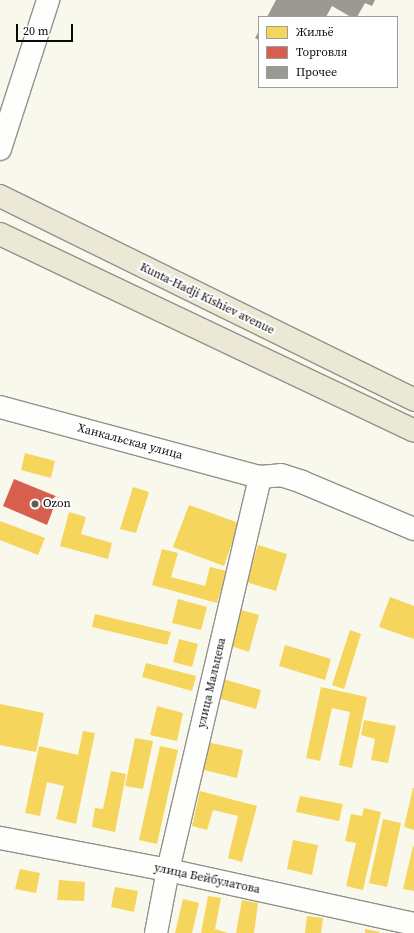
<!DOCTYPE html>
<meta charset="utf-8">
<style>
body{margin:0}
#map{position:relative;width:414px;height:933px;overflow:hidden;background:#f9f8ed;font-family:"Source Serif 4",serif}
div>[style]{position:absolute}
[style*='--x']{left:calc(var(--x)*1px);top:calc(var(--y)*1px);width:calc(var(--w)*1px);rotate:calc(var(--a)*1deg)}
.homes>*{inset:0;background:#f6d55c}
.shops>*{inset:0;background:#d6604d}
.building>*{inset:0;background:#9b9993}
.roads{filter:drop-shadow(1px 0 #92918c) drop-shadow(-1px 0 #92918c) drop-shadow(0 1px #92918c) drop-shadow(0 -1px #92918c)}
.minor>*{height:22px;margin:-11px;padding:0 11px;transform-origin:11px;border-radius:11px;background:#fefefc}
.major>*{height:22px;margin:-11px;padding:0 11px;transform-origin:11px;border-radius:11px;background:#ebe8d6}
.dots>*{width:11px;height:11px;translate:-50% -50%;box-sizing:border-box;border:2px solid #fff;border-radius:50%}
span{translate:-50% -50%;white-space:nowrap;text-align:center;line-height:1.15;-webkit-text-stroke:4px #fff;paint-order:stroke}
.street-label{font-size:12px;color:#0a0a0a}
.poi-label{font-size:12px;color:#0a0a0a}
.left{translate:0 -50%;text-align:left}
.legend{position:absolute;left:258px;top:16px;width:140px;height:72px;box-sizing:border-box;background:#fff;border:1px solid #9d9d9d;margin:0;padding:5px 7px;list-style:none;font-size:12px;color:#0a0a0a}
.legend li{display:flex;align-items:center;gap:8px;height:20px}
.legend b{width:20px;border:1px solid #9d9d9d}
.scale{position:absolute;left:16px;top:24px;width:57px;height:18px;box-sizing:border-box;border:2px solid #0a0a0a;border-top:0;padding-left:5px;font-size:12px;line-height:14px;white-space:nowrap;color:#0a0a0a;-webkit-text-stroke:3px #fff;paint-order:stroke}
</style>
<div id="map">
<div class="homes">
<i style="clip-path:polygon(25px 453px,55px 461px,51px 478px,21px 470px)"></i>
<i style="clip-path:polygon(133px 487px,149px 492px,136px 533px,120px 529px)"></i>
<i style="clip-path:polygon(189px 505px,239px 523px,224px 566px,173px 547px)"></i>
<i style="clip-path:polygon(69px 512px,86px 517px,81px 534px,112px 543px,108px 559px,60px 546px)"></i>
<i style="clip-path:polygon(0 521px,45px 538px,38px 555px,0 540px)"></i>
<i style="clip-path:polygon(258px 545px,287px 554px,276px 591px,246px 582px)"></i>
<i style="clip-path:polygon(162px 549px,178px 553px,171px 577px,205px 586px,210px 567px,227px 571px,217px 603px,152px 585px)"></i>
<i style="clip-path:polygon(390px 597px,414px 606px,414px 639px,379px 627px)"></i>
<i style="clip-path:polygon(178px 599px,207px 607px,201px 630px,172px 623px)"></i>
<i style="clip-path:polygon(241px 610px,259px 615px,249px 652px,231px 646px)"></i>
<i style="clip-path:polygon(95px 614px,171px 632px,167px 645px,92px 627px)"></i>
<i style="clip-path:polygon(350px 630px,361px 634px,344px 689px,332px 685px)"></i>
<i style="clip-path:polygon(179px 639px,198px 644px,192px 667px,173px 662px)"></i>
<i style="clip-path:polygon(285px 645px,331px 659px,325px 680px,279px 666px)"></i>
<i style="clip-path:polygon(146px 663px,196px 676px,192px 691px,142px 677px)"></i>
<i style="clip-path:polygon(223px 679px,261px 690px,256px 709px,218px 698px)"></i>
<i style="clip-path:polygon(321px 687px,367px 697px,352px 768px,339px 765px,350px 712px,332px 708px,320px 761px,306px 758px)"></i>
<i style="clip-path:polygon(0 704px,44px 713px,36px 752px,0 745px)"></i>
<i style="clip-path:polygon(157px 706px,183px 713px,177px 741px,150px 735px)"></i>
<i style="clip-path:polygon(364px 720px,396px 726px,388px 763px,371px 760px,375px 739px,361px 735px)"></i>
<i style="clip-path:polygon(83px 731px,95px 733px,76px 824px,56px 819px,64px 786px,47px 782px,40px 816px,25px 813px,39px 746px,78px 755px)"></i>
<i style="clip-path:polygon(135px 738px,153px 741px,143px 789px,125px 786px)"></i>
<i style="clip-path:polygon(207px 742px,243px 750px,237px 778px,200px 769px)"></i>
<i style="clip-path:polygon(160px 746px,178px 750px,157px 844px,139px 840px)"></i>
<i style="clip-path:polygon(111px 771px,126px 774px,115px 832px,92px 827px,95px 808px,103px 809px)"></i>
<i style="clip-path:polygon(413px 788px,414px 788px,414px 830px,404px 827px)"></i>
<i style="clip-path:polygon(200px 791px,257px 806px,242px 862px,228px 858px,238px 816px,213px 810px,207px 830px,192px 826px)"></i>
<i style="clip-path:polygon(300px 796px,343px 804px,339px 821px,296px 812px)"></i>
<i style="clip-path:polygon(364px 808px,381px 812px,363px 890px,346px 886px,356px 843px,345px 841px,351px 814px,362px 816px)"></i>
<i style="clip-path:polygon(383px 819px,401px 823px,387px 887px,369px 883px)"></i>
<i style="clip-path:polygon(293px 840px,318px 845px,312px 875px,287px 869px)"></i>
<i style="clip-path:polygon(413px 846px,414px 846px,414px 891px,403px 889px)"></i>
<i style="clip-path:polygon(20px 869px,40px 873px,36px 893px,15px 889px)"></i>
<i style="clip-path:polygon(59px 880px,85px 882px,84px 901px,57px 900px)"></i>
<i style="clip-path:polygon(115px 887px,138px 891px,134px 912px,111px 907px)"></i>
<i style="clip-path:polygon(208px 896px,221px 898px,215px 929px,228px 933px,201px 933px)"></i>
<i style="clip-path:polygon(183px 899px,199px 903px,192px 933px,175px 933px)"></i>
<i style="clip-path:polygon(242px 900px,258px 903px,254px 933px,236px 933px)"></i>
<i style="clip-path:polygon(307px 916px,323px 918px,321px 933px,305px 933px)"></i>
<i style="clip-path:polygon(365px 929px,380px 932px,380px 933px,365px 933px)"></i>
</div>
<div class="shops">
<i style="clip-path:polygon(14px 479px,58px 497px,47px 525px,3px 506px)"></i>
</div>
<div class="building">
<i style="clip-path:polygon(276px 0,375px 0,372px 6px,365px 3px,357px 17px,351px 17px,332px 6px,326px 17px,267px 17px)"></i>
<i style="clip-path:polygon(259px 31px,259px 40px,255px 38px)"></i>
</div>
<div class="roads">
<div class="minor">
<i style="--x:0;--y:149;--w:157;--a:-72.1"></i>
<i style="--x:0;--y:407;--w:269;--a:15.1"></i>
<i style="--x:0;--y:838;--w:171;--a:10.8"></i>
<i style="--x:168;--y:870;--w:252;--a:12.4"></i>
<i style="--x:156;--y:933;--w:64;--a:-79.2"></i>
<i style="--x:168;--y:870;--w:404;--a:-76.8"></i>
<i style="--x:260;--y:477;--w:21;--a:-5"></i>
<i style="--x:281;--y:475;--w:22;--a:18"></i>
<i style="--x:302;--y:482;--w:121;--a:22.8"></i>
</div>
<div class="major">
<i style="--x:0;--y:196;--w:462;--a:26.2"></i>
<i style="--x:0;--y:234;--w:458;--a:25.4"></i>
</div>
</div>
<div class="dots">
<i style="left:35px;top:504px;background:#5e5d59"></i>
</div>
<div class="street-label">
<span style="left:207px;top:299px;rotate:26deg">Kunta-Hadji Kishiev avenue</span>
<span style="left:130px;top:442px;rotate:15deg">Ханкальская улица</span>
<span style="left:212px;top:683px;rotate:-77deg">улица Мальцева</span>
<span style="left:207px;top:879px;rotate:12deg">улица Бейбулатова</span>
</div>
<div class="poi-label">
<span class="left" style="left:43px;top:504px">Ozon</span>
</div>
<ul class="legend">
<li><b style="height:11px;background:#f6d55c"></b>Жильё</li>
<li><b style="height:11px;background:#d6604d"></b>Торговля</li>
<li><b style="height:11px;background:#9b9993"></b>Прочее</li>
</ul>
<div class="scale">20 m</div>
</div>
